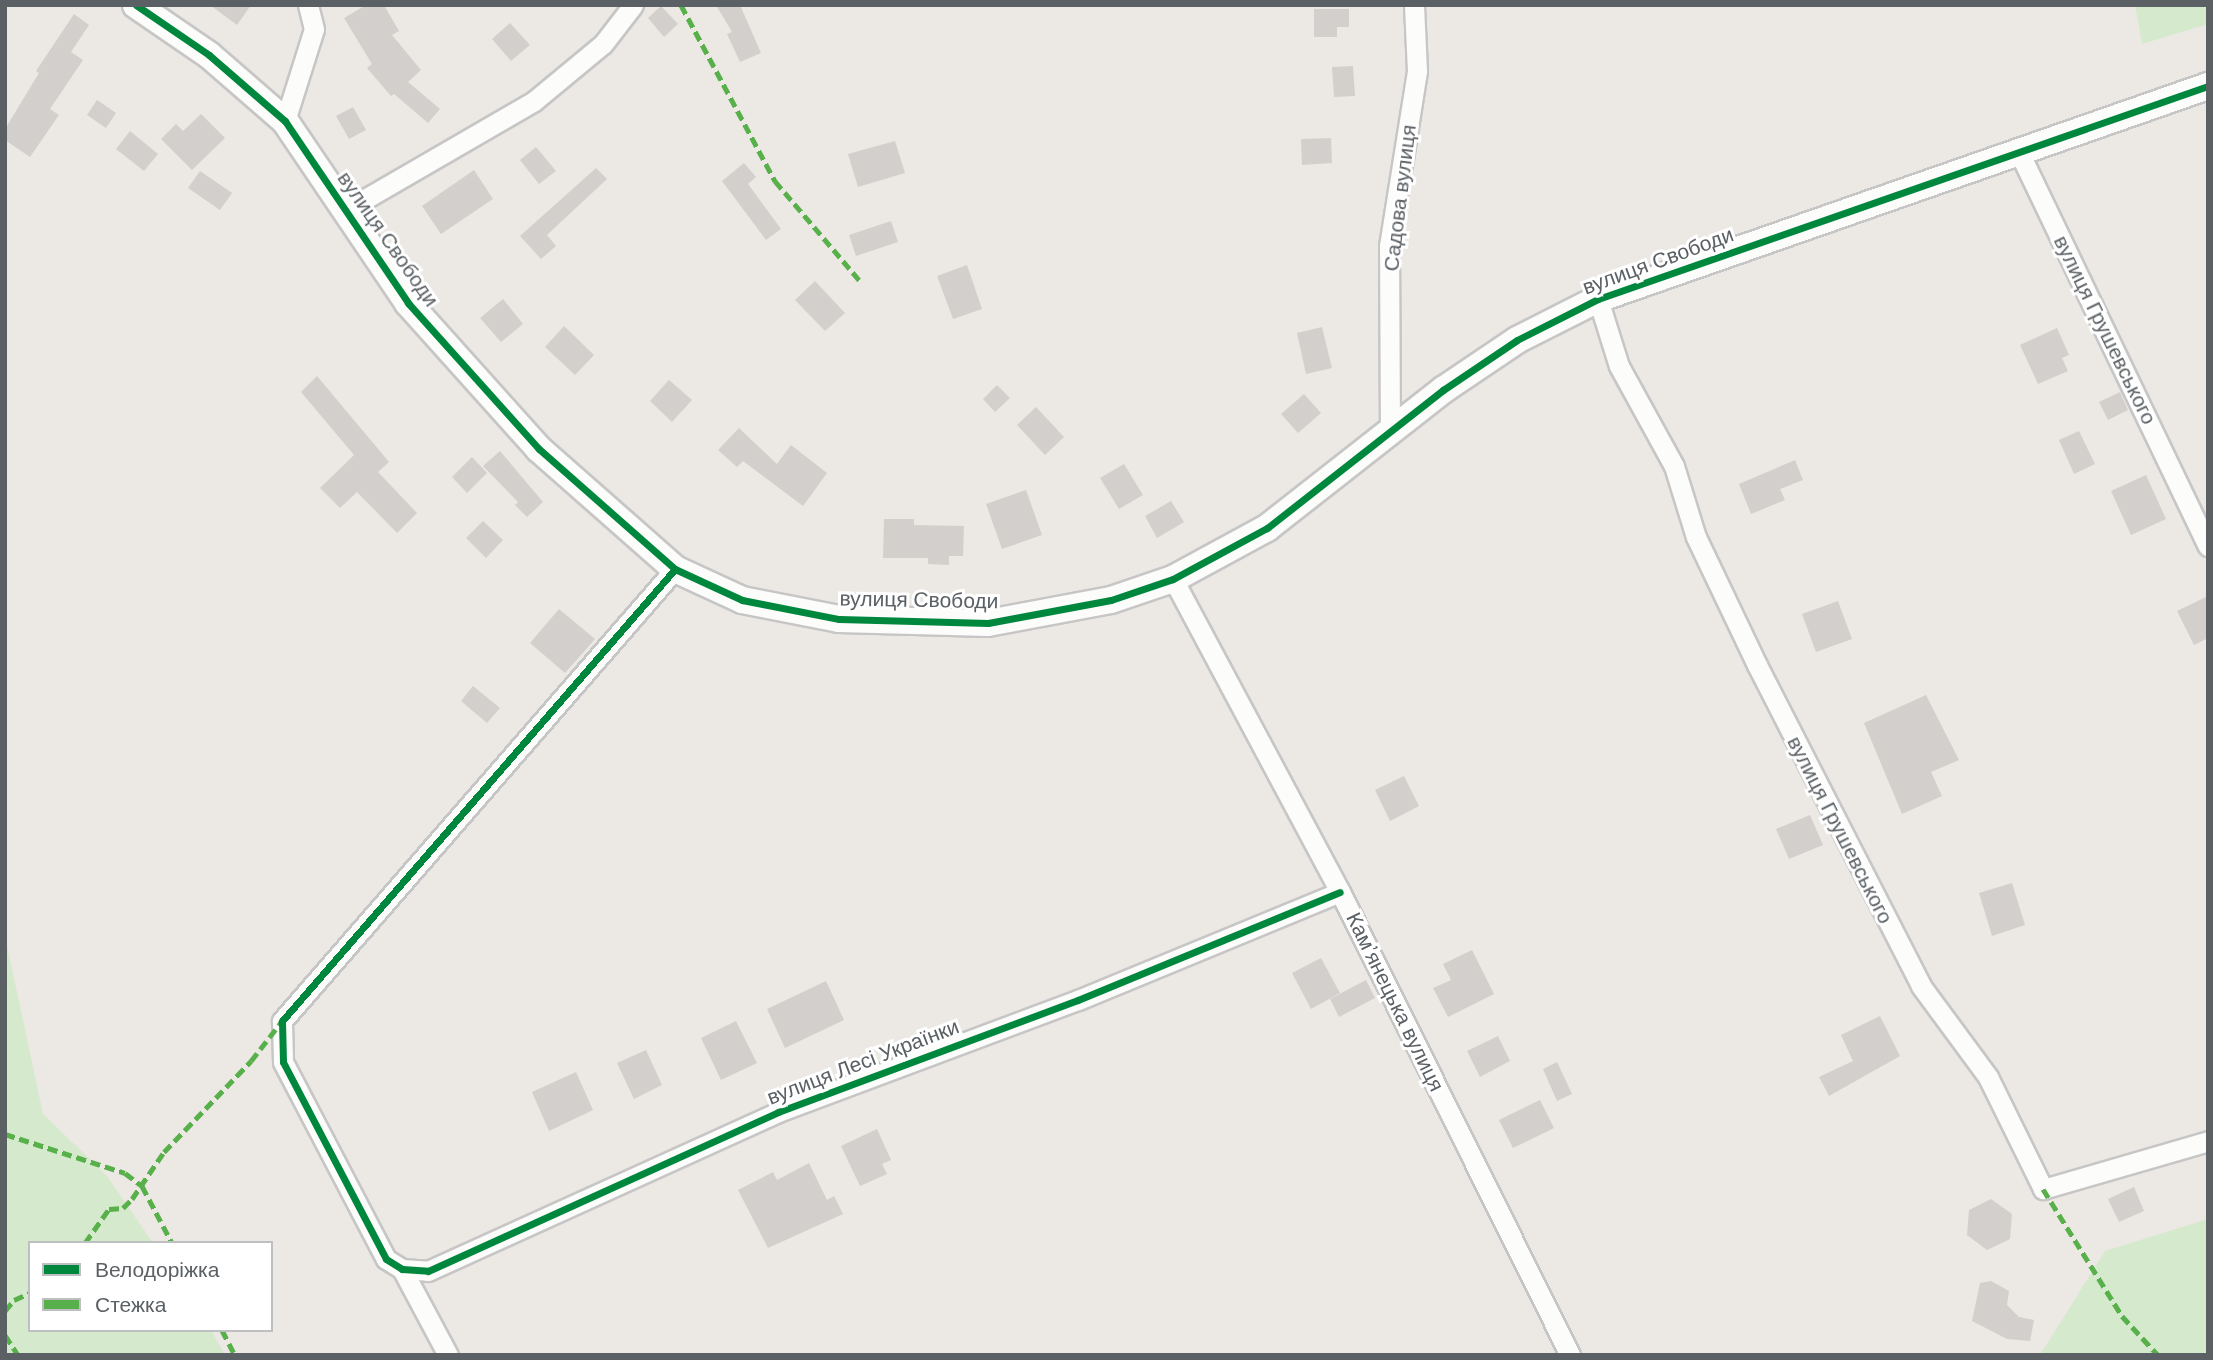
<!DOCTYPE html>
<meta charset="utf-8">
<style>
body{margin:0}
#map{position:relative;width:2213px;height:1360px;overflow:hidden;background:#ece8e4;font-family:Arial,sans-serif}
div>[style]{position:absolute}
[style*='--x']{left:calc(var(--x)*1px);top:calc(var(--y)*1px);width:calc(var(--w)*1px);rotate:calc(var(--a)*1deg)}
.green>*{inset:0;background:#d5e9cd}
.building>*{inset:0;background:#d2cfcd}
.roads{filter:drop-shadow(2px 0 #c7c6c6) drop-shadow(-2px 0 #c7c6c6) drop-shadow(0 2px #c7c6c6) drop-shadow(0 -2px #c7c6c6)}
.street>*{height:19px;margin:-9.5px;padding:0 9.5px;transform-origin:9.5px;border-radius:9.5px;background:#fcfcfb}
.secondary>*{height:26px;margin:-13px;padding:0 13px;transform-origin:13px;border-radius:13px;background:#fcfcfb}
.quiet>*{height:5px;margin-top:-2.5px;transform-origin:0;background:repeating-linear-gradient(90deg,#58b04a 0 10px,transparent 0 15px)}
.cycleway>*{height:7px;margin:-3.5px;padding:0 3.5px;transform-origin:3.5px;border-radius:3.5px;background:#00873e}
span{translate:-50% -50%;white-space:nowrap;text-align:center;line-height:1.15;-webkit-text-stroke:6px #fff;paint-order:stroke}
.street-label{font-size:21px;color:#5a6064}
.frame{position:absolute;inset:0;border:7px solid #5a6064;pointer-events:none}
.legend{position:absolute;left:28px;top:1241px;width:245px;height:91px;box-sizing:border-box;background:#fff;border:2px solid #bdbfc1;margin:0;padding:9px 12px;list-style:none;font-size:21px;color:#5a6064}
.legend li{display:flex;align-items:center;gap:14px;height:35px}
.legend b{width:35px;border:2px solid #bdbfc1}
</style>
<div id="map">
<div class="green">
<i style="clip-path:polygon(2135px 5px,2208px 5px,2208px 24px,2142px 44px)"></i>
<i style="clip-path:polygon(5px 936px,43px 1114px,107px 1176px,153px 1243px,30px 1243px,30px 1330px,211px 1330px,225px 1355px,5px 1355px)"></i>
<i style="clip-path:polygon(2208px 1219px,2208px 1355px,2040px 1355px,2105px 1251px)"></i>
</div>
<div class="building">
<i style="clip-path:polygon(210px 5px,251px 5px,237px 25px)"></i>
<i style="clip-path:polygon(366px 5px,384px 5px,399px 31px,392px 35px,421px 70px,408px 82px,440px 109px,428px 123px,394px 94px,391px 96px,367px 68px,372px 64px,344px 18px)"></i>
<i style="clip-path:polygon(716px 5px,740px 5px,761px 53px,740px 62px,727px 34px,732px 32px)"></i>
<i style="clip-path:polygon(661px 6px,678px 24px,664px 37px,648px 18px)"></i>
<i style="clip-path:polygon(1314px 9px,1349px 9px,1349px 27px,1337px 27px,1337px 37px,1314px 37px)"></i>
<i style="clip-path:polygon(74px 14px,89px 25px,71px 52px,83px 60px,50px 109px,59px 115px,30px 157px,5px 140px,5px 129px,39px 73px,36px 71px)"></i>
<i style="clip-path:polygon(510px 23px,530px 45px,511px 61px,492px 39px)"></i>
<i style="clip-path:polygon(1353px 66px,1355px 96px,1334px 97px,1332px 67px)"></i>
<i style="clip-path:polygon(97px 100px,116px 113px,106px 128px,87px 115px)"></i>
<i style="clip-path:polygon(353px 107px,366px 130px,349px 139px,336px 116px)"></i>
<i style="clip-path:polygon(201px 114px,225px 138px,192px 170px,161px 139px,176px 124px,183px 131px)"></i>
<i style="clip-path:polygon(130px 131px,158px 154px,144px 171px,116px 149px)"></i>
<i style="clip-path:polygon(1331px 138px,1332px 163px,1302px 165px,1301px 139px)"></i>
<i style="clip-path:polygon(895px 141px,905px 173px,858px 187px,848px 154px)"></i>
<i style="clip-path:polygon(536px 147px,556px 171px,539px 184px,520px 160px)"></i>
<i style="clip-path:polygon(744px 163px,756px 177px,748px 184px,781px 229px,766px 240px,722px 181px)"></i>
<i style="clip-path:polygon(596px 168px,607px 179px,547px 235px,556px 246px,541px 259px,520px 236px)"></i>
<i style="clip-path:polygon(474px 170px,493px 199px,441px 234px,422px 206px)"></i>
<i style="clip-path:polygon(200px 171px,232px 193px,220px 210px,188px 188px)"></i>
<i style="clip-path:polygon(891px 221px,898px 242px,856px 256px,849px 235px)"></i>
<i style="clip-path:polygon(967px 265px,982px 309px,953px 319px,937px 276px)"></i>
<i style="clip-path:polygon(815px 281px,845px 313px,825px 331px,795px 300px)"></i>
<i style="clip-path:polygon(503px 299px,523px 324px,501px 342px,480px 318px)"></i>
<i style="clip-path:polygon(564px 326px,594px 355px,575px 375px,545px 347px)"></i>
<i style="clip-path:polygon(1322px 327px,1332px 368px,1306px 374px,1297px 333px)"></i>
<i style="clip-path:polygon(2057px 328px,2069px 355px,2062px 358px,2068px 371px,2038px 384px,2020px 345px)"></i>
<i style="clip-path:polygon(317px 376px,389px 462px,378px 472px,417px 513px,397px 533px,357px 492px,340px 508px,320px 488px,354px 455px,301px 392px)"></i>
<i style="clip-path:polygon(669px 380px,692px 400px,672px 422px,650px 401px)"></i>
<i style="clip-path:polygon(997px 385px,1010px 398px,995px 412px,983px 399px)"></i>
<i style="clip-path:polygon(2120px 392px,2128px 410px,2108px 420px,2099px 402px)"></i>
<i style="clip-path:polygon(1304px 394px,1321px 413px,1298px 433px,1281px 414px)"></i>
<i style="clip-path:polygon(1036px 407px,1064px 437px,1045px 455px,1017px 425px)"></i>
<i style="clip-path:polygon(739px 428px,777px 464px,791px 445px,827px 473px,803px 506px,743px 461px,737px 467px,718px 450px)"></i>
<i style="clip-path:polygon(2079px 431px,2095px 464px,2074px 474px,2059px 440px)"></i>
<i style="clip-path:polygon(500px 451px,543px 502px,527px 517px,515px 505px,518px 502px,483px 466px)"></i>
<i style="clip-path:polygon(472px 457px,487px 473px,467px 493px,452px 477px)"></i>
<i style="clip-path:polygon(1795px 460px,1803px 480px,1780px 489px,1785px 500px,1751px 514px,1739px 484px)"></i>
<i style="clip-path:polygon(1124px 464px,1143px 495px,1119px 509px,1100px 478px)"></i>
<i style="clip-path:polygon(2146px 475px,2166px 519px,2131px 535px,2111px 491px)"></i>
<i style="clip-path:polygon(1026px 490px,1042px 535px,1002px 549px,986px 504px)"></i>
<i style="clip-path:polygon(1171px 501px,1184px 522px,1157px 538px,1145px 516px)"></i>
<i style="clip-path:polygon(884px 519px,914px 519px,914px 525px,964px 526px,963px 556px,949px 556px,949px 565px,928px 564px,928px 558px,883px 558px)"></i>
<i style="clip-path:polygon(483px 521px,503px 540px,486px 558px,466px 538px)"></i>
<i style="clip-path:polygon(2208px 596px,2208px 638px,2194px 645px,2177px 611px)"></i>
<i style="clip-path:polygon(1838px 601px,1852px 639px,1816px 652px,1802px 614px)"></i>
<i style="clip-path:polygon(559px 609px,595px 639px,565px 673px,530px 643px)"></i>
<i style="clip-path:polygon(473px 686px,500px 708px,487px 723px,461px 701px)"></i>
<i style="clip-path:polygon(1926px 695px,1959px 760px,1931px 772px,1942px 796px,1902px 814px,1864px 723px)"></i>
<i style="clip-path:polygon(1404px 776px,1419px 806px,1390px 821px,1375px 790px)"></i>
<i style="clip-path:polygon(1810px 815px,1823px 845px,1789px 859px,1776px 829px)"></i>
<i style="clip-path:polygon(2012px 883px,2025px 925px,1992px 936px,1979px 893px)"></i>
<i style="clip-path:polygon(1472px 950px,1494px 994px,1448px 1017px,1433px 988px,1451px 980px,1443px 964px)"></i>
<i style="clip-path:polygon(1321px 958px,1340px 993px,1311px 1009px,1292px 973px)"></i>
<i style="clip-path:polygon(1366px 980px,1375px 998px,1339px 1017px,1330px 999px)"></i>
<i style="clip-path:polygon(826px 981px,844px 1020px,785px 1048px,767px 1009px)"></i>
<i style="clip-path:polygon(1880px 1016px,1900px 1056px,1829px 1096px,1819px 1077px,1853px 1061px,1841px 1035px)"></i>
<i style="clip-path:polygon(736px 1021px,757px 1063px,721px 1080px,701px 1038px)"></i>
<i style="clip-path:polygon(1498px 1036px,1510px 1061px,1480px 1077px,1467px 1051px)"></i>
<i style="clip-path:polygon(646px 1050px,662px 1085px,634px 1099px,617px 1063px)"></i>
<i style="clip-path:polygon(1557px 1062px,1572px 1094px,1557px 1101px,1543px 1069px)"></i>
<i style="clip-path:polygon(576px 1072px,593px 1110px,549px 1131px,532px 1092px)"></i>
<i style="clip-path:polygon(1540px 1100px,1554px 1128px,1513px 1148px,1499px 1120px)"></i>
<i style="clip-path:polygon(877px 1129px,891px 1160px,882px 1164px,887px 1174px,860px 1186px,841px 1146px)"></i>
<i style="clip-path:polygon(809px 1163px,827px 1200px,834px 1196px,843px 1214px,768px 1248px,738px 1190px,773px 1172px,777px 1180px)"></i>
<i style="clip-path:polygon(2134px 1187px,2144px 1211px,2119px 1222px,2108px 1199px)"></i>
<i style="clip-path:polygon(1991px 1199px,2012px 1214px,2010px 1239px,1987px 1250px,1967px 1235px,1969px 1210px)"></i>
<i style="clip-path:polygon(1991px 1281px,2009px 1291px,2007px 1305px,2019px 1317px,2034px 1320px,2030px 1341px,2007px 1339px,1972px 1321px,1980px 1283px)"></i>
</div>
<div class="roads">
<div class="street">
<i style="--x:285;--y:121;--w:96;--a:-72.5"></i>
<i style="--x:314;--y:29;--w:25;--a:-104"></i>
<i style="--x:2019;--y:152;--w:437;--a:64.4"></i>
<i style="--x:346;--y:210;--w:217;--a:-30.1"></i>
<i style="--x:534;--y:101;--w:89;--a:-39.6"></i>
<i style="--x:603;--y:44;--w:49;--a:-52.4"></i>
<i style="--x:1598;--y:299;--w:70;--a:72.6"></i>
<i style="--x:1619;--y:366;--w:114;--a:61.2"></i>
<i style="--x:1674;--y:466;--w:74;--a:72.8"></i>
<i style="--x:1696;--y:537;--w:142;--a:64.5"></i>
<i style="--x:1757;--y:665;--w:360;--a:62.9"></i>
<i style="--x:1921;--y:986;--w:113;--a:53.6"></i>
<i style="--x:1988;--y:1077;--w:125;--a:63.8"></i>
<i style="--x:2043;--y:1189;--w:172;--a:-16.2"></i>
<i style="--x:1390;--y:433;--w:187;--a:-90.3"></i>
<i style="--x:1389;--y:246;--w:177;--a:-80.9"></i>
<i style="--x:1417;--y:71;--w:66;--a:-92.6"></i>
<i style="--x:675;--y:569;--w:599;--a:131.01"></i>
<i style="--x:282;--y:1021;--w:41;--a:88.6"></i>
<i style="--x:283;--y:1062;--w:222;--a:62.4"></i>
<i style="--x:386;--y:1259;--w:19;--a:32"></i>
<i style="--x:402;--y:1269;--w:26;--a:4"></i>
<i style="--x:428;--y:1271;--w:384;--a:-24.4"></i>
<i style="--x:778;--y:1112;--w:320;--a:-20.5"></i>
<i style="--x:1078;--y:1000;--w:283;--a:-22.4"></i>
<i style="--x:1173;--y:579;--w:355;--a:61.9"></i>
<i style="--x:1340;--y:892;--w:517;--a:63.58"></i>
<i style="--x:402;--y:1269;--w:98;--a:61.9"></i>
</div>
<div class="secondary">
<i style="--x:136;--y:5;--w:88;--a:34.4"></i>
<i style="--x:209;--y:55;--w:101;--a:41"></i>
<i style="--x:285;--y:121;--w:220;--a:55.9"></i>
<i style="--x:408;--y:303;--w:196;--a:48.1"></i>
<i style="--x:539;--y:449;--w:181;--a:41.4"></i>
<i style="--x:675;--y:569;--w:74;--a:24.8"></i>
<i style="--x:742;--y:600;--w:99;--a:11.1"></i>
<i style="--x:839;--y:619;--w:149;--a:1.5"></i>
<i style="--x:988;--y:623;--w:125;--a:-10.6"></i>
<i style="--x:1111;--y:600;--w:65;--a:-18.7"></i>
<i style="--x:1173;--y:579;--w:107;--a:-28.5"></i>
<i style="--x:1267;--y:528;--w:224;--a:-38.1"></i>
<i style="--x:1443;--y:390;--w:89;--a:-34"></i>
<i style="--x:1517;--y:340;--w:91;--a:-26.8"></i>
<i style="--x:1598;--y:299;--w:646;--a:-19.25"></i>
</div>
</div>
<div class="quiet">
<i style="--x:681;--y:5;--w:200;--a:61.9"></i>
<i style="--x:775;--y:181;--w:131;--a:49.6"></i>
<i style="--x:5;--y:1134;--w:126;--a:18"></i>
<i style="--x:125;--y:1173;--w:21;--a:37"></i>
<i style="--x:142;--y:1186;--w:64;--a:62.2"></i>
<i style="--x:2043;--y:1189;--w:150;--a:58.1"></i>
<i style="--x:2122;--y:1316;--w:53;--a:47.3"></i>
<i style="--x:85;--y:1243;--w:42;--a:-54.8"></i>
<i style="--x:109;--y:1209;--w:14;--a:-4"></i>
<i style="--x:123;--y:1208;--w:13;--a:-45"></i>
<i style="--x:132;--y:1199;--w:57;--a:-55.8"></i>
<i style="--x:164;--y:1152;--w:126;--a:-46.3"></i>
<i style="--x:251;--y:1061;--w:51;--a:-52.2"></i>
<i style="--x:5;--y:1311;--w:14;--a:-51"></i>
<i style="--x:14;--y:1300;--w:17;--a:-24"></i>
<i style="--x:222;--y:1330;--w:28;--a:63"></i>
<i style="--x:5;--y:1335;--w:24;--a:57"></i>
</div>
<div class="cycleway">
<i style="--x:136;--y:5;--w:88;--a:34.4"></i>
<i style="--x:209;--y:55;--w:101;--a:41"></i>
<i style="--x:285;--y:121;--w:220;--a:55.9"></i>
<i style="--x:408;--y:303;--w:196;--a:48.1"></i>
<i style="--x:539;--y:449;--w:181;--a:41.4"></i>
<i style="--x:675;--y:569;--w:74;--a:24.8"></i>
<i style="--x:742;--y:600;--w:99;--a:11.1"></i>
<i style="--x:839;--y:619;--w:149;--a:1.5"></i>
<i style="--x:988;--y:623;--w:125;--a:-10.6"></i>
<i style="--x:1111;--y:600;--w:65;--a:-18.7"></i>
<i style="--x:1173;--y:579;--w:107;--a:-28.5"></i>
<i style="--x:1267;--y:528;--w:224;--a:-38.1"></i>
<i style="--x:1443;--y:390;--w:89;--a:-34"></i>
<i style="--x:1517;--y:340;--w:91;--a:-26.8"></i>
<i style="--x:1598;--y:299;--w:646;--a:-19.25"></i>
<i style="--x:675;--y:569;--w:599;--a:131.01"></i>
<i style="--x:282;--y:1021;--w:41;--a:88.6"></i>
<i style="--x:283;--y:1062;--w:222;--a:62.4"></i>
<i style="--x:386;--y:1259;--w:19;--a:32"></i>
<i style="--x:402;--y:1269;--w:26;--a:4"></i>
<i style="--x:428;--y:1271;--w:384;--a:-24.4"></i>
<i style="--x:778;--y:1112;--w:320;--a:-20.5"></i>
<i style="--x:1078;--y:1000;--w:283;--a:-22.4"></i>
</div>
<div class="street-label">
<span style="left:1400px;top:198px;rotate:-83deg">Садова вулиця</span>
<span style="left:388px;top:239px;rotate:55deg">вулиця Свободи</span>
<span style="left:1658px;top:261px;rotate:-20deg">вулиця Свободи</span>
<span style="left:2105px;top:330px;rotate:64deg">вулиця Грушевського</span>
<span style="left:919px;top:600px;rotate:1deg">вулиця Свободи</span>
<span style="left:1840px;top:830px;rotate:63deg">вулиця Грушевського</span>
<span style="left:1395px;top:1002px;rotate:64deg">Камʼянецька вулиця</span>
<span style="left:863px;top:1062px;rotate:-21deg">вулиця Лесі Українки</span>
</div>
<div class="frame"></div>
<ul class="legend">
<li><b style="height:9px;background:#00873e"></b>Велодоріжка</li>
<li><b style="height:9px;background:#58b04a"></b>Стежка</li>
</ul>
</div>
